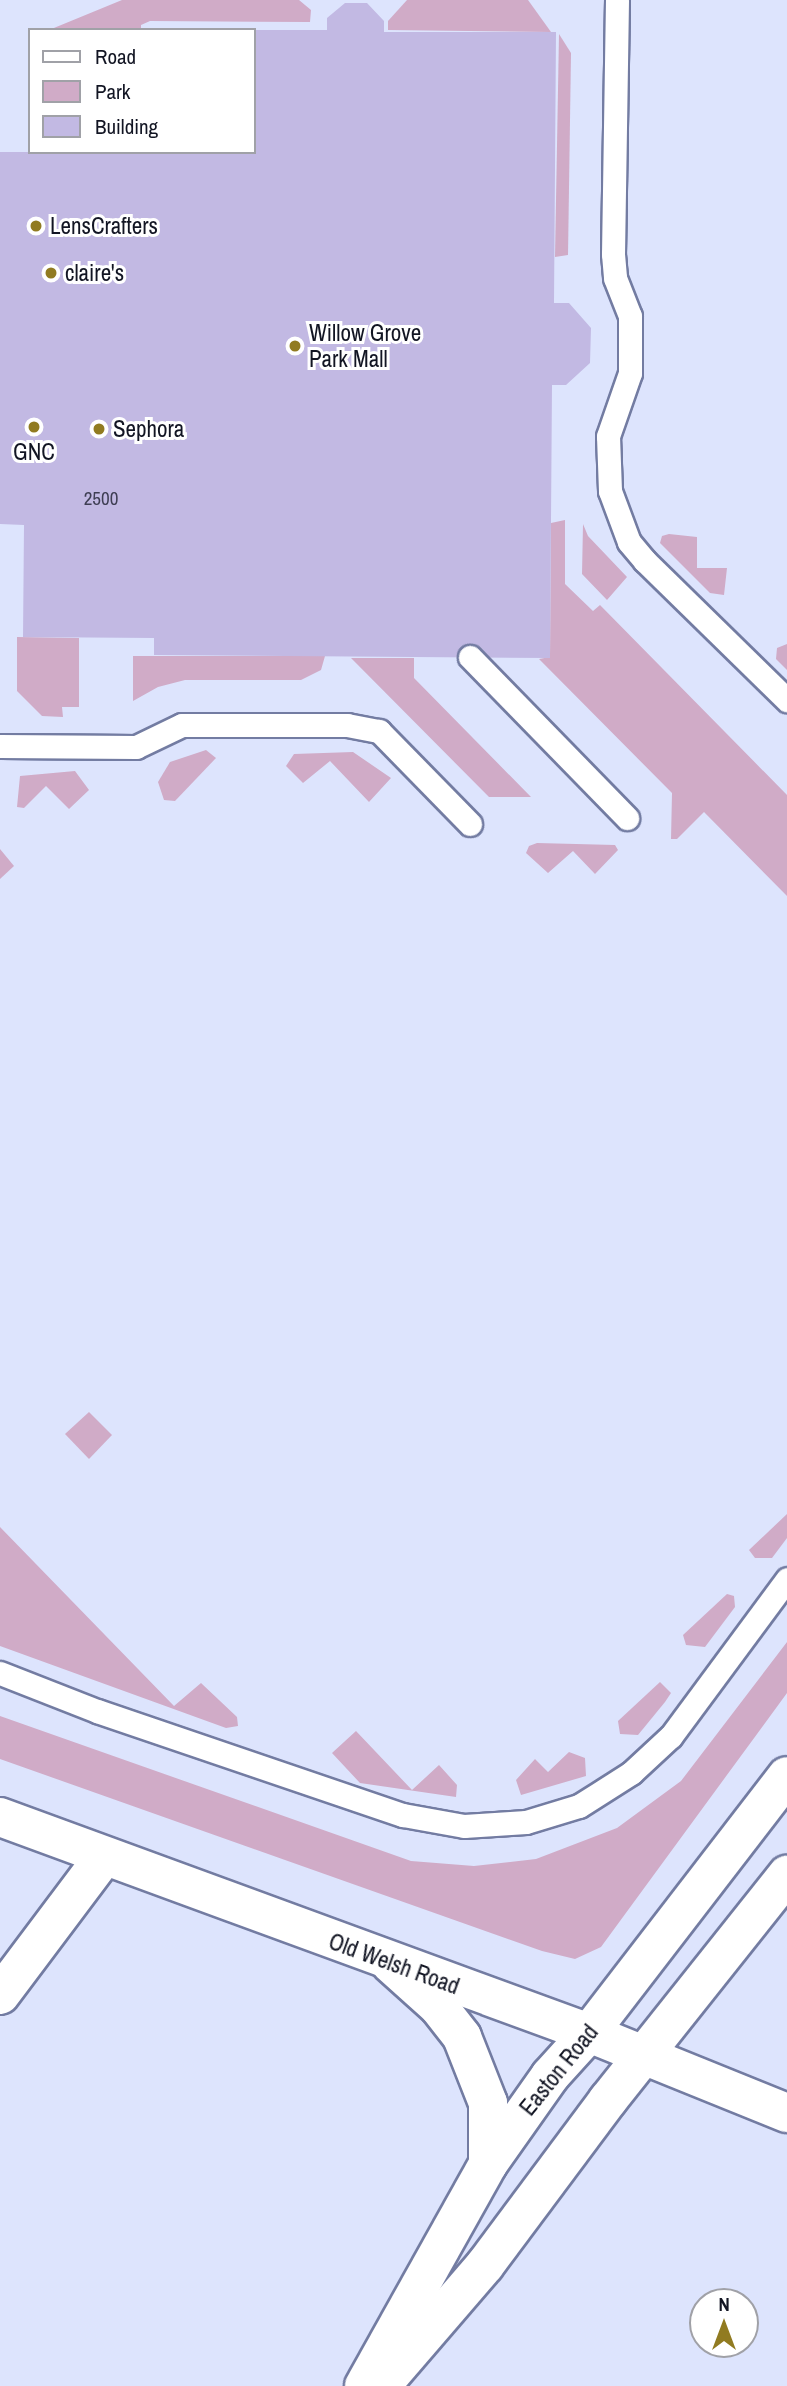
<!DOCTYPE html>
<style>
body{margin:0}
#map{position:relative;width:787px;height:2386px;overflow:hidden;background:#dde4fd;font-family:"Archivo Narrow",sans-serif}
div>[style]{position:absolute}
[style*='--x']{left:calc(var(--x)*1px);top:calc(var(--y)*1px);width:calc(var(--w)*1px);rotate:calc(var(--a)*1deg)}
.green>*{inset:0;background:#d0abc7}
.building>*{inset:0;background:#c2b9e3}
.roads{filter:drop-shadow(2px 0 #737ca2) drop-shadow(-2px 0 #737ca2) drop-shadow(0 2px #737ca2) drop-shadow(0 -2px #737ca2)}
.service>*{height:23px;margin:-11.5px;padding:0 11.5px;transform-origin:11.5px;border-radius:11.5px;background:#fff}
.minor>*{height:38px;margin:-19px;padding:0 19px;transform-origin:19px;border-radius:19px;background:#fff}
.tertiary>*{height:38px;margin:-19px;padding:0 19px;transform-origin:19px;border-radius:19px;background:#fff}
.secondary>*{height:38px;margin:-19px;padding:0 19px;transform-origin:19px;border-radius:19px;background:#fff}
.dots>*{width:19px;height:19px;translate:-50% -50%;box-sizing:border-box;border:4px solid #fff;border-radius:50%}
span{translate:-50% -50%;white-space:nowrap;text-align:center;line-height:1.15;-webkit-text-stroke:6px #fff;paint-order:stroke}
.number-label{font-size:19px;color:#3e3e53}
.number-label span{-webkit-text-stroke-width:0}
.poi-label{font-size:23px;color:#121523}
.left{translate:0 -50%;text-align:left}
.street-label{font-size:23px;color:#121523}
.legend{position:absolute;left:28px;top:28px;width:228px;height:126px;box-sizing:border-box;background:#fff;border:2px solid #a0a1a7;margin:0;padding:9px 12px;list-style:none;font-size:21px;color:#121523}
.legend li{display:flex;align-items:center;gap:14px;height:35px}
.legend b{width:35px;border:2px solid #a0a1a7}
.north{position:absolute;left:689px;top:2288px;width:70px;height:70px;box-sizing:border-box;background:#fff;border:2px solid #a0a1a7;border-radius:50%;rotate:0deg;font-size:19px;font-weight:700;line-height:28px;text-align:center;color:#121523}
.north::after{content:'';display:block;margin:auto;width:24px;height:32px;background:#917b21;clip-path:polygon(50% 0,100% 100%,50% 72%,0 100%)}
</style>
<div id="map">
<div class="green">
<i style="clip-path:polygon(122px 0,299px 0,311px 10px,310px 22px,150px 21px,141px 25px,141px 30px,49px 30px)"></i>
<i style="clip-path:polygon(407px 0,528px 0,551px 32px,388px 30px,388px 21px)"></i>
<i style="clip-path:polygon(559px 34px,571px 53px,568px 255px,555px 257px)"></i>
<i style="clip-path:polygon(565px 520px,565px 584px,593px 611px,600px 605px,787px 795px,787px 896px,704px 812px,677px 839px,671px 839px,672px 793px,539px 659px,550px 657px,551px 523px)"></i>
<i style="clip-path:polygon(583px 524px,588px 536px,627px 577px,607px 600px,582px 574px)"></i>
<i style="clip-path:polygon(669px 534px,697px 537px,697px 568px,727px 568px,724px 595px,710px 593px,660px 543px,662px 536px)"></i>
<i style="clip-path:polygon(17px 637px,79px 638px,79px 707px,62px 707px,63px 717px,42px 716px,17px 691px)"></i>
<i style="clip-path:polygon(787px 644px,787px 670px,776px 659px,777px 648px)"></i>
<i style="clip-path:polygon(133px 656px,325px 656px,321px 670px,301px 680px,185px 680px,158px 687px,133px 701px)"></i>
<i style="clip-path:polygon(351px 658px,414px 658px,414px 678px,531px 797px,489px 797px)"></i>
<i style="clip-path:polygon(206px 750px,216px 758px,175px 801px,164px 800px,158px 782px,170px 762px)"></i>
<i style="clip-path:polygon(353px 752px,391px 778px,369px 802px,330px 761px,303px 783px,286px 766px,294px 754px)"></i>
<i style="clip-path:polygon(75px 771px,89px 790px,69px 809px,46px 786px,24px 808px,17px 807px,20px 776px)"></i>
<i style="clip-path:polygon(537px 843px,615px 845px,618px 850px,595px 874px,573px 851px,548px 873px,526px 853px,529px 846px)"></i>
<i style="clip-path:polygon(0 849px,14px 866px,0 879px)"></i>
<i style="clip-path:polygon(89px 1412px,112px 1435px,89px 1459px,65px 1434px)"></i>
<i style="clip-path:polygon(787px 1514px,787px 1538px,772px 1558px,755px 1558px,749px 1550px)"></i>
<i style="clip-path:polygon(0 1527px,174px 1706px,201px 1683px,237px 1717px,238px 1726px,226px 1728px,0 1646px)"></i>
<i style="clip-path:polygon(727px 1594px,734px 1596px,735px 1607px,705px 1647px,686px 1645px,683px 1635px)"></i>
<i style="clip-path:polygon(787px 1642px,787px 1693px,601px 1947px,575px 1959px,542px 1951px,0 1759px,0 1716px,411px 1861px,474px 1866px,536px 1859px,617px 1828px,681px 1781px)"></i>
<i style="clip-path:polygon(660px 1682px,671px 1693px,665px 1702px,638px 1735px,620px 1734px,618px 1721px)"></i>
<i style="clip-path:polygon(356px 1731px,412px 1790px,439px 1765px,457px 1785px,456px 1797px,360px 1783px,332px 1753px)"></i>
<i style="clip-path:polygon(569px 1752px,585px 1758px,586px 1776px,521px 1795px,516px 1780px,535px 1759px,548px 1772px)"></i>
</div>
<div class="building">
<i style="clip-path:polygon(345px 3px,367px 3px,384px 21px,384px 32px,556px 32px,554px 303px,569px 303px,591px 328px,590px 363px,566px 385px,552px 385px,550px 658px,154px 655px,154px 638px,23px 637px,24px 525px,0 524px,0 152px,254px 152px,254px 30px,327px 30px,327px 18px)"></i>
</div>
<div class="roads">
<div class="service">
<i style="--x:617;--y:0;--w:254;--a:90.9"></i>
<i style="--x:613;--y:254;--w:24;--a:85"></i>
<i style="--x:615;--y:278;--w:41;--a:68.5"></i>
<i style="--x:630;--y:316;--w:57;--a:90"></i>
<i style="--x:630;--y:373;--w:67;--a:109.2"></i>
<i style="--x:608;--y:436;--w:55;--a:87.9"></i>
<i style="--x:610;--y:491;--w:54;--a:69.6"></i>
<i style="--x:629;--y:542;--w:25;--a:50"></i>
<i style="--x:645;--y:561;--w:199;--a:44.4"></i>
<i style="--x:470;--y:657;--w:225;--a:45.7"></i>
<i style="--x:0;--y:746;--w:136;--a:0.4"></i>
<i style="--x:136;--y:747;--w:51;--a:-25.6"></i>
<i style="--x:182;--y:725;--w:165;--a:0"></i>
<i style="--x:347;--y:725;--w:33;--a:11"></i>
<i style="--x:379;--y:731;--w:130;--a:45.6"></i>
<i style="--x:0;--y:1673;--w:104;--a:21.4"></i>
<i style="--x:97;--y:1711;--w:323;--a:18.8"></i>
<i style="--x:403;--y:1815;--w:62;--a:10.2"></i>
<i style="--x:464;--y:1826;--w:62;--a:-3.7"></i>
<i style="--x:526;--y:1822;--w:55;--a:-16.8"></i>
<i style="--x:579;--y:1806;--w:62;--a:-32.4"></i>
<i style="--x:631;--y:1773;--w:54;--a:-42.8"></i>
<i style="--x:671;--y:1736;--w:195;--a:-53.5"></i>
</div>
<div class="minor">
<i style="--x:0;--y:1995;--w:171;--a:-53.1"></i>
</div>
<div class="tertiary">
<i style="--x:0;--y:1817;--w:627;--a:20.14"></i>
</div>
<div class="secondary">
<i style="--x:390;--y:1963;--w:64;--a:41.9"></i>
<i style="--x:438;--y:2006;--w:39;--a:52"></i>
<i style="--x:462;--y:2037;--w:71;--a:68.5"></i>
<i style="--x:488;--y:2103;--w:61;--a:90"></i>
<i style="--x:589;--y:2033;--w:214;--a:22"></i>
<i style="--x:387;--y:2379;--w:150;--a:-49.3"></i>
<i style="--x:485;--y:2265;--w:206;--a:-53.3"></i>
<i style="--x:608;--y:2100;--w:288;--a:-51.5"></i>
<i style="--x:364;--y:2386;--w:254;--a:-60.8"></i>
<i style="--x:488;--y:2164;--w:108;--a:-54.8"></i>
<i style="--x:550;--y:2076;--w:58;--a:-47.8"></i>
<i style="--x:589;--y:2033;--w:324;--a:-52.4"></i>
</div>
</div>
<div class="dots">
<i style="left:36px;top:226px;background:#917b21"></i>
<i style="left:51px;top:273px;background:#917b21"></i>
<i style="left:295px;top:346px;background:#917b21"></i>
<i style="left:34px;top:427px;background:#917b21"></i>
<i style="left:99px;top:429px;background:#917b21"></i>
</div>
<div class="number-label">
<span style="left:101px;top:499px">2500</span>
</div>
<div class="poi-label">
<span class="left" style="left:50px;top:226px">LensCrafters</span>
<span class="left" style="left:65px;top:273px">claire's</span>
<span class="left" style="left:309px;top:346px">Willow Grove<br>Park Mall</span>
<span class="left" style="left:113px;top:429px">Sephora</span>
<span style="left:34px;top:452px">GNC</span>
</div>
<div class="street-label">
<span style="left:394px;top:1964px;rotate:20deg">Old Welsh Road</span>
<span style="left:559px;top:2070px;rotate:-51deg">Easton Road</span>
</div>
<ul class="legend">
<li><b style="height:9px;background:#fff"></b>Road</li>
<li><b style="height:19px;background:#d0abc7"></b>Park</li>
<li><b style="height:19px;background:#c2b9e3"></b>Building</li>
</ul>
<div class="north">N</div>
</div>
